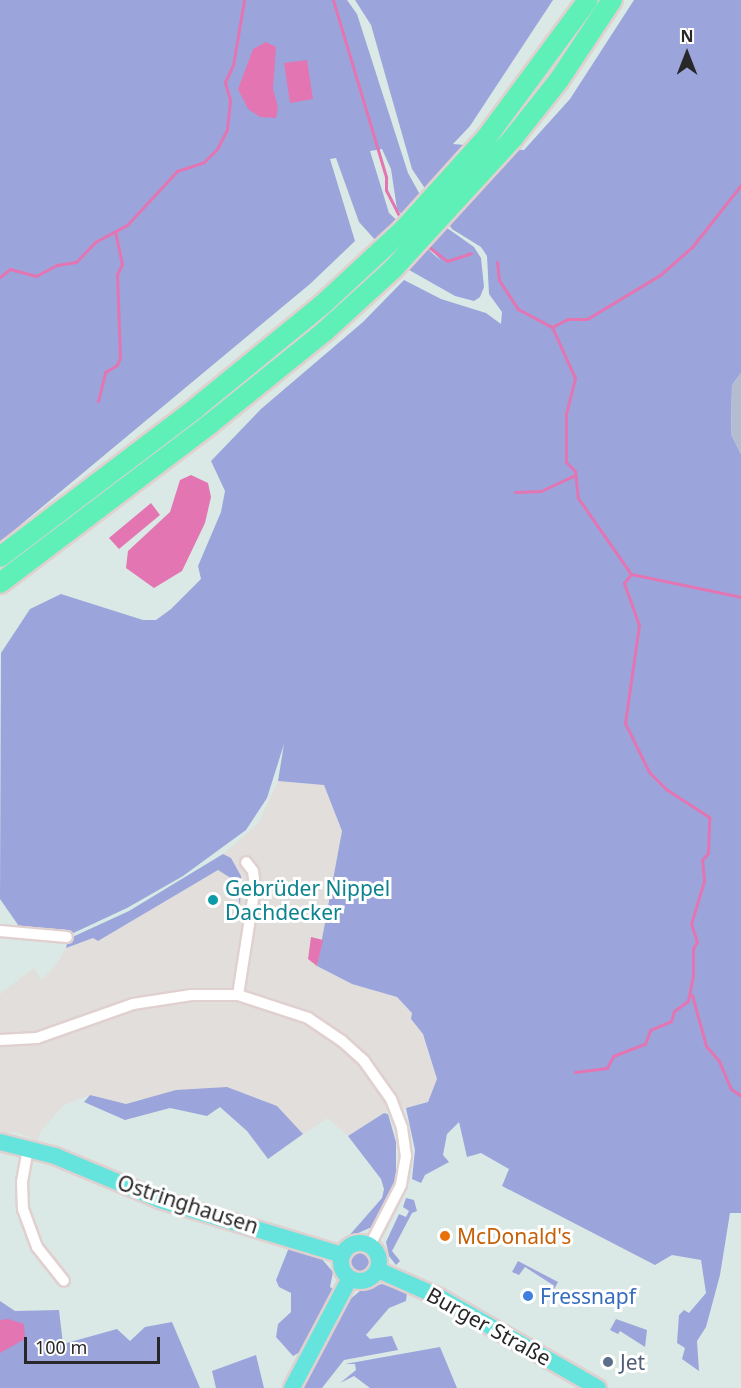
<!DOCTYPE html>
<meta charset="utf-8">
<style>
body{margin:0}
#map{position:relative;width:741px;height:1388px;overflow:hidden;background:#dae9e5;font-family:"Noto Sans",sans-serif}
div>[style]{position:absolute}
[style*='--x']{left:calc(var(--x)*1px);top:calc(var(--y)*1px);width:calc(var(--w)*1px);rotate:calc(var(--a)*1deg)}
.industrial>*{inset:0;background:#e2dedb}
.green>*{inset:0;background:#9ba5dc}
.round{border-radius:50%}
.cemetery>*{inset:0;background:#b3bcd1}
.water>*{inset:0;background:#e375b2}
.stream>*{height:3px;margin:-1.5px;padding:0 1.5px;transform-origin:1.5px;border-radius:1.5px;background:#e375b2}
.roads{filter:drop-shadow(2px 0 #e0d0d0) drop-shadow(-2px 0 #e0d0d0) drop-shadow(0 2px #e0d0d0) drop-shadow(0 -2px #e0d0d0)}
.minor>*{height:10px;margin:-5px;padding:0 5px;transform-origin:5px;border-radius:5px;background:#fff}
.primary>*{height:16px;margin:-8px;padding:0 8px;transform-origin:8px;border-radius:8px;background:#65e4dd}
.primary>.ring{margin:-8px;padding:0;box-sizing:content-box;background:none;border:16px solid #65e4dd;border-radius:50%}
.motorway>*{height:20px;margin:-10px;padding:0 10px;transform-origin:10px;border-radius:10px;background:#5ff0b7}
.dots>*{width:16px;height:16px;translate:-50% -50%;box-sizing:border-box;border:3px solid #fff;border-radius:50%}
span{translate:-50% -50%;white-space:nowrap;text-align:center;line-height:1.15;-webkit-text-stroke:6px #fff;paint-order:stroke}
.culture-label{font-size:21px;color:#0d838f}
.left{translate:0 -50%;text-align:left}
.street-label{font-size:21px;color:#282828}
.food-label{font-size:21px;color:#c56008}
.shop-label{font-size:21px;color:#366cbe}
.service-label{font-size:21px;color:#4e5e75}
.north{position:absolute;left:657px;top:24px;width:60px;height:60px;-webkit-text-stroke:4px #fff;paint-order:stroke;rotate:0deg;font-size:16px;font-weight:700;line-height:24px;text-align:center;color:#282828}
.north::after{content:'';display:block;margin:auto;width:21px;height:27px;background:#282828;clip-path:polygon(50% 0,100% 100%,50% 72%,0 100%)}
.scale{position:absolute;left:24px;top:1337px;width:136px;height:27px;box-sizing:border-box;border:3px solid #282828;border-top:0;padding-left:8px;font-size:18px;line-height:21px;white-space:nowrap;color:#282828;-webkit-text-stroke:4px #fff;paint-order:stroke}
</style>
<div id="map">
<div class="industrial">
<i style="clip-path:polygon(278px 781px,324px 785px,342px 831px,317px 966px,352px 984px,397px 997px,412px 1013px,411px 1019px,423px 1034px,437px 1080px,428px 1102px,384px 1113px,348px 1136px,328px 1118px,303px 1134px,262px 1099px,141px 1099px,126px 1104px,90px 1095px,64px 1105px,40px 1132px,38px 1141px,17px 1132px,0 1133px,0 994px,34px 968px,41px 980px,57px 964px,66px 948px,130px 923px,140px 914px,218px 870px,223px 854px,258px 824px)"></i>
</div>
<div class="green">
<i style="clip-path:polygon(evenodd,0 0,347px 0,357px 14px,408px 173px,433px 218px,474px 247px,481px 258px,484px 287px,480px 297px,474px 301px,455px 296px,395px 262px,359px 222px,336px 158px,330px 159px,355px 241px,310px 284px,0 542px,0 0,382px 149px,391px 169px,397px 209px,441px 261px,389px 213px,370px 151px,382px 149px)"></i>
<i style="clip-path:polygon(355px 0,553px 0,470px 126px,453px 144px,524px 150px,570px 99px,634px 0,741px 0,741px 373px,732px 385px,731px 434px,741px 454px,741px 1213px,730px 1213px,720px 1275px,706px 1327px,697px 1341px,699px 1371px,682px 1359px,685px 1348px,677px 1343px,679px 1315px,684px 1310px,689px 1313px,706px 1293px,701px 1260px,672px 1255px,655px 1265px,502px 1186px,509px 1169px,481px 1153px,467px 1157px,459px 1122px,447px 1134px,443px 1155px,449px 1162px,425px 1175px,421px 1183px,412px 1179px,415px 1150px,406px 1108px,428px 1102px,437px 1079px,423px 1034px,411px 1019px,412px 1013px,397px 997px,352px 984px,317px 966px,342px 831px,324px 785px,278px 781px,284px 744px,267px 798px,246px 830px,183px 876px,127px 908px,67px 936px,23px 932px,0 899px,1px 653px,30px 609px,61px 594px,143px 620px,156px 620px,171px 609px,201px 579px,198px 566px,221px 512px,225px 491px,211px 461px,261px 409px,363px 322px,404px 280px,441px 299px,486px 313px,501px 324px,502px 312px,489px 294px,487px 256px,481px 247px,452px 229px,412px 169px,371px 25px)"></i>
<i style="clip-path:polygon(223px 854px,231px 858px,241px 876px,240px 908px,237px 882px,218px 870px,98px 941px,93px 938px,66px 948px,68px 939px,129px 911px)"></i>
<i style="clip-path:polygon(227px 1087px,277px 1106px,303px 1134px,268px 1159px,247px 1131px,220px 1107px,207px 1116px,170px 1108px,125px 1120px,84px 1102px,90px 1095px,126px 1104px,176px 1090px)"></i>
<i style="clip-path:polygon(384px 1113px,388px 1114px,396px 1142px,396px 1188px,374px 1226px,347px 1238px,382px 1198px,384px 1189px,381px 1179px,348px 1136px)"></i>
<i style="clip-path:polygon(406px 1198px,414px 1200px,417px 1211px,412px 1213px,392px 1251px,400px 1261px,396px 1265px,389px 1256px,386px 1242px,399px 1214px,406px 1217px,409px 1211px,403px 1207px)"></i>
<i style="clip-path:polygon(290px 1245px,321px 1258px,333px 1272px,330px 1287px,333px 1289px,309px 1347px,293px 1356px,276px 1337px,278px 1324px,291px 1312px,291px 1293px,279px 1287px,276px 1280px)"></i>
<i class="round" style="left:351px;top:1252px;width:20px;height:20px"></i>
<i style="clip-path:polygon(518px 1261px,558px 1282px,552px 1293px,553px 1285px,525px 1267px,519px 1275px,512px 1272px)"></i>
<i style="clip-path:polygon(382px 1284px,407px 1293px,406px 1301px,389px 1308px,366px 1335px,370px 1339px,392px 1336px,398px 1350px,344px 1360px,322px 1388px,303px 1388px,340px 1308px,361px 1290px)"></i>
<i style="clip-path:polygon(0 1301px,15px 1311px,59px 1310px,63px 1344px,117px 1329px,130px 1341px,145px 1327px,172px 1322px,200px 1388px,0 1388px)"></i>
<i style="clip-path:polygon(616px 1319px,647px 1330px,645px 1347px,620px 1331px,618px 1334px,610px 1330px)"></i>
<i style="clip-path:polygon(440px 1347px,457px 1388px,370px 1388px,354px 1376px,340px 1383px,356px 1370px,355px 1364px,345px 1364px)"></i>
<i style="clip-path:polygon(256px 1355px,264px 1388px,216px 1388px,212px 1371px)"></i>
</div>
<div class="cemetery">
<i style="clip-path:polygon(741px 373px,741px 454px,731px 434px,732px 385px)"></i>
</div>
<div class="water">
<i style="clip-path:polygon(266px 42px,276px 47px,273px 89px,278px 107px,276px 118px,260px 117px,248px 109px,238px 89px,253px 49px)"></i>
<i style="clip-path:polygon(307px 60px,313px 99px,290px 103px,284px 63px)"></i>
<i style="clip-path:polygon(191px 475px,208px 483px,211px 497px,205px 523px,182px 571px,154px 588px,126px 568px,128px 551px,170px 512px,180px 480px)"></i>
<i style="clip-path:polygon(151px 503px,160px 515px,119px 549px,109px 538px)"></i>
<i style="clip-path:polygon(311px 937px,323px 940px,317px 966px,308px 959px)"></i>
<i style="clip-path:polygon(8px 1319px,24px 1324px,25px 1339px,0 1353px,0 1320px)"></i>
</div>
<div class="stream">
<i style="--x:333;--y:0;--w:185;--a:73.3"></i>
<i style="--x:386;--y:177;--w:13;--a:90"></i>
<i style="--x:386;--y:190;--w:35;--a:63"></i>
<i style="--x:426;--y:245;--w:26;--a:37"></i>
<i style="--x:447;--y:261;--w:25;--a:-18"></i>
<i style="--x:497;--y:262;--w:18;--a:84"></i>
<i style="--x:499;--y:280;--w:35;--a:57"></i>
<i style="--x:518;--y:309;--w:38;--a:28"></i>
<i style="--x:552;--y:327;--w:56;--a:65.7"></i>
<i style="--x:575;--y:378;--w:36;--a:104"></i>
<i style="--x:566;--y:413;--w:49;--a:90"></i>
<i style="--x:566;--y:462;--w:13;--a:45"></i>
<i style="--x:575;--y:471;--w:27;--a:84"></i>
<i style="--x:578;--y:498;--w:93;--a:55.1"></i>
<i style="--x:0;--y:277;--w:13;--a:-39"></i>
<i style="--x:10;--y:269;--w:27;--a:15"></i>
<i style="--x:36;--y:276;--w:24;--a:-28"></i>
<i style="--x:57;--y:265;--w:19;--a:-9"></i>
<i style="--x:76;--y:262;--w:28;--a:-46"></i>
<i style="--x:95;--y:242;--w:36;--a:-28"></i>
<i style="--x:127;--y:225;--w:74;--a:-47.2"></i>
<i style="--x:177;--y:171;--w:28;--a:-18"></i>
<i style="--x:204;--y:162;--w:18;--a:-45"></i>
<i style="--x:217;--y:149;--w:22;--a:-63"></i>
<i style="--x:227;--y:129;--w:29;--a:-84"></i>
<i style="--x:230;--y:100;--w:19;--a:-106"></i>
<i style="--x:225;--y:82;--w:19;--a:-65"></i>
<i style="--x:233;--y:65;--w:66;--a:-80.4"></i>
<i style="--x:552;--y:327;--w:18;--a:-27"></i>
<i style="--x:568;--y:319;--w:19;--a:0"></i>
<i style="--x:587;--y:319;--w:85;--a:-31.1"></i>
<i style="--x:660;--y:275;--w:43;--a:-41.2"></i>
<i style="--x:692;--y:247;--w:79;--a:-51.7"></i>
<i style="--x:98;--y:401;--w:30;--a:-76"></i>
<i style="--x:105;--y:372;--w:14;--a:-30"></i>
<i style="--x:117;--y:365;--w:9;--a:-69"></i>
<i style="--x:120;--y:357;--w:83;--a:-92.1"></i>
<i style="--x:117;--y:274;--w:11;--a:-63"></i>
<i style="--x:122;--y:264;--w:33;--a:-102"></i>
<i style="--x:515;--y:492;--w:26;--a:-2"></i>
<i style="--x:541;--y:491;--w:38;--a:-25"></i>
<i style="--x:631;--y:574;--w:112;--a:11.8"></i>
<i style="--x:692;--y:995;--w:53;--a:74.6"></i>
<i style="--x:706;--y:1046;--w:20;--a:49"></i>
<i style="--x:719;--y:1061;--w:30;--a:67"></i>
<i style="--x:731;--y:1089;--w:11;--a:34"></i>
<i style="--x:575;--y:1072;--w:32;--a:-7"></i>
<i style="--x:607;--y:1068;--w:13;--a:-63"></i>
<i style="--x:613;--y:1056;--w:34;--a:-21"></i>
<i style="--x:645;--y:1044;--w:15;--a:-70"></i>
<i style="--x:650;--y:1030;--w:23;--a:-23"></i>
<i style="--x:671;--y:1021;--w:10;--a:-73"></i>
<i style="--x:674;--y:1011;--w:17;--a:-36"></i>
<i style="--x:688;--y:1001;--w:26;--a:-79"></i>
<i style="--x:693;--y:975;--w:27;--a:-90"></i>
<i style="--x:693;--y:948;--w:7;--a:-56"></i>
<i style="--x:697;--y:942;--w:19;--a:-108"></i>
<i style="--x:691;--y:924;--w:45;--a:-73.2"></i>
<i style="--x:704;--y:881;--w:21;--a:-95"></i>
<i style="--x:702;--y:860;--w:9;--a:-49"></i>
<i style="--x:708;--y:853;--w:36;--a:-88"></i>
<i style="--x:709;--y:817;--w:51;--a:-146.9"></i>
<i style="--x:666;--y:789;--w:24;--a:-135"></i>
<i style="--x:649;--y:772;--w:55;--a:-116.1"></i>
<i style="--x:625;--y:723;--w:99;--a:-81.9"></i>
<i style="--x:639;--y:625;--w:45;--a:-109.7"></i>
<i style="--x:624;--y:583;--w:11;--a:-52"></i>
</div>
<div class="roads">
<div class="minor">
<i style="--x:0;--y:931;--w:67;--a:5.1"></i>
<i style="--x:238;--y:995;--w:109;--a:-81.1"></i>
<i style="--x:255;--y:887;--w:16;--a:-97"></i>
<i style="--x:253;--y:871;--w:11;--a:-128"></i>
<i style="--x:0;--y:1040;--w:37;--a:-3"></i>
<i style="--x:37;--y:1038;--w:102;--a:-19.5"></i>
<i style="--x:133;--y:1004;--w:59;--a:-8.8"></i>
<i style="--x:191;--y:995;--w:47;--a:0"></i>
<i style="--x:238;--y:995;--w:74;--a:18.2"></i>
<i style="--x:308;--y:1018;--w:41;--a:34.1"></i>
<i style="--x:342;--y:1041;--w:30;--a:42"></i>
<i style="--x:364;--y:1061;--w:47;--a:54.6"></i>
<i style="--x:391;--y:1099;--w:31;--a:69"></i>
<i style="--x:402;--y:1128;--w:28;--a:82"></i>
<i style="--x:406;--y:1156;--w:29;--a:100"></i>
<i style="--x:401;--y:1185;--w:68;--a:117.3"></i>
<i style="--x:28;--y:1148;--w:35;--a:100"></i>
<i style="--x:22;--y:1182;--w:27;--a:88"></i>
<i style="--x:23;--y:1209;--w:40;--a:69.8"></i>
<i style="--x:37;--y:1247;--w:43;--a:51.5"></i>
</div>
<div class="primary">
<i style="--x:0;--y:1142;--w:57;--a:14.3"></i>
<i style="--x:55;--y:1156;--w:114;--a:22.7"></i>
<i style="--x:160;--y:1200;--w:190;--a:16.8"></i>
<i class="ring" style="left:341px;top:1243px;width:22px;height:22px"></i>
<i style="--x:378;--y:1270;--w:67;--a:23.9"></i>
<i style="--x:439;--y:1297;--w:183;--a:29.8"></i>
<i style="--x:292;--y:1388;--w:124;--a:-62.2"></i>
</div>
<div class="motorway">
<i style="--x:0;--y:557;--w:246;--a:-37.2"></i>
<i style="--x:196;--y:408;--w:163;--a:-39.3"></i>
<i style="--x:322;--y:305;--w:112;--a:-42.8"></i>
<i style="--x:404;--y:229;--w:124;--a:-47.9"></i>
<i style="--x:487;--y:137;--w:170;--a:-53.6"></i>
<i style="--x:0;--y:583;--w:263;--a:-37.1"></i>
<i style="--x:210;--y:424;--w:146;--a:-38.9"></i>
<i style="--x:324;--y:332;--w:93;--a:-42.4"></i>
<i style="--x:393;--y:269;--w:178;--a:-47.5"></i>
<i style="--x:513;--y:138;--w:74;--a:-51.6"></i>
<i style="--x:559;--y:80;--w:96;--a:-56.5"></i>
</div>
</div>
<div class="dots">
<i style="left:213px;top:900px;background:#0f9aa8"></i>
<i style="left:445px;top:1236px;background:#e8710a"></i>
<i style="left:528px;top:1296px;background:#3f7fe0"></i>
<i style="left:608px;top:1362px;background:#5c6f8a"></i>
</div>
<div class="culture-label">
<span class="left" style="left:225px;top:900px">Gebrüder Nippel<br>Dachdecker</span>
</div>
<div class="street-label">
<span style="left:188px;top:1204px;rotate:18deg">Ostringhausen</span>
<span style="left:489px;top:1326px;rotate:29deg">Burger Straße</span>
</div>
<div class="food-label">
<span class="left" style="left:457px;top:1236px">McDonald's</span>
</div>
<div class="shop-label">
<span class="left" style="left:540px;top:1296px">Fressnapf</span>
</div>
<div class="service-label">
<span class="left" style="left:620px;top:1362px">Jet</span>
</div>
<div class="north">N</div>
<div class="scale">100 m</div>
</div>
